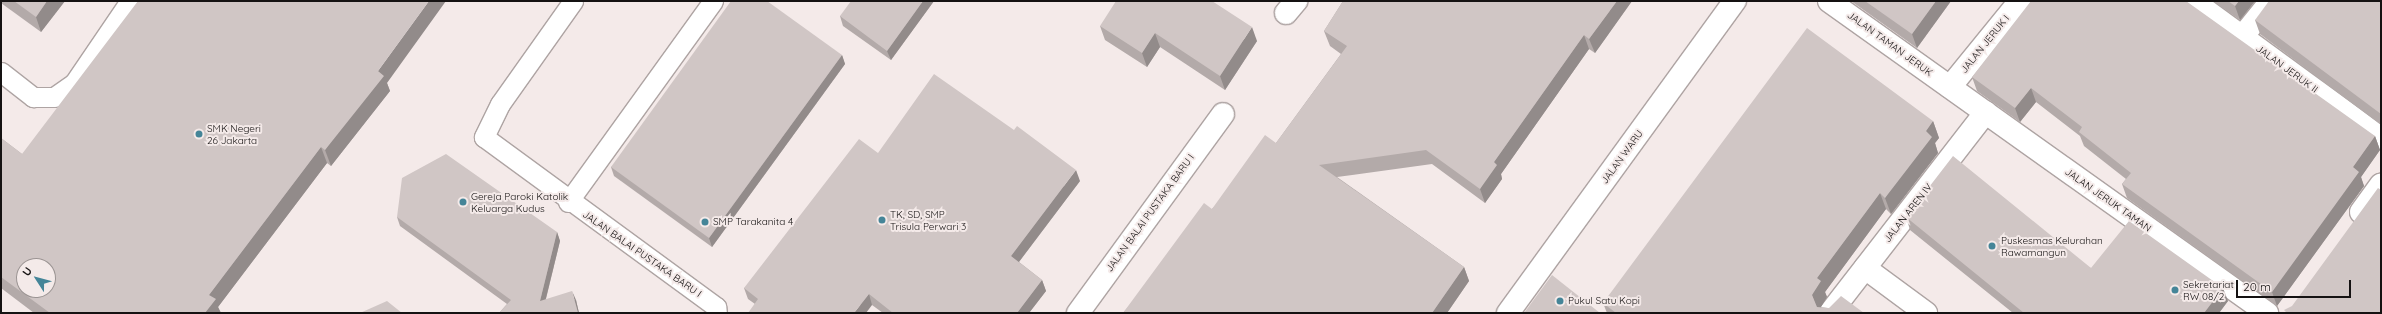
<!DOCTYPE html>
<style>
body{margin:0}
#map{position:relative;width:2382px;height:314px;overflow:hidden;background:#f4eae9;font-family:Quicksand,sans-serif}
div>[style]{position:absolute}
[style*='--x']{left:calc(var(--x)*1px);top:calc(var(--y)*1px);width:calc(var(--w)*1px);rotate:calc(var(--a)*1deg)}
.roads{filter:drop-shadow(1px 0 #aea4a3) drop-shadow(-1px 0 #aea4a3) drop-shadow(0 1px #aea4a3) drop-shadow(0 -1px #aea4a3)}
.lane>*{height:19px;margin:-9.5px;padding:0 9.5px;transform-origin:9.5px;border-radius:9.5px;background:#fff}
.street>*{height:22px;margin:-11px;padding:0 11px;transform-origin:11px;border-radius:11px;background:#fff}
.secondary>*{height:22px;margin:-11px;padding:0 11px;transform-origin:11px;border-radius:11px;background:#fff}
.wall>*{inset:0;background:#b3aaa9}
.shaded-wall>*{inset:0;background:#928b8a}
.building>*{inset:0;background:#d0c6c5}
.dots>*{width:11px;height:11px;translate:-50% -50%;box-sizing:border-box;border:2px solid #f4eae9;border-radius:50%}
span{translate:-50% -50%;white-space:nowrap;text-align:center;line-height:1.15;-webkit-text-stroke:4px #f4eae9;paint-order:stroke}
.street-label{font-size:10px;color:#151212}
.poi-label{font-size:10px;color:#151212}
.left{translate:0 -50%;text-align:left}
.frame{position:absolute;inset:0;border:2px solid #151212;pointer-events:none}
.north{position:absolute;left:16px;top:258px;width:40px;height:40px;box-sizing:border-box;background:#f4eae9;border:1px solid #9b9493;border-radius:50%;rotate:306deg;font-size:11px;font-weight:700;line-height:16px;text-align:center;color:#151212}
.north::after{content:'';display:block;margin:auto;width:14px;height:18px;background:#458598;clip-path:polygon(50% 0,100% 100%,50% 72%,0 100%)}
.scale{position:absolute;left:2236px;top:280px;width:115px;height:18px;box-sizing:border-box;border:2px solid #151212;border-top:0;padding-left:5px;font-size:12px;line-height:14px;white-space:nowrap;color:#151212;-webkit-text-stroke:3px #f4eae9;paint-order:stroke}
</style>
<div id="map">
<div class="roads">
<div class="lane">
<i style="--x:573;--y:1;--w:126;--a:125.3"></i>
<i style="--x:500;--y:104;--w:37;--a:116"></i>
<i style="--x:484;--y:137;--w:288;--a:36.2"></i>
<i style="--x:716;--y:307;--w:6;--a:81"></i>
<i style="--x:1;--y:72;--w:41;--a:38"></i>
<i style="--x:33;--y:97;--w:21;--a:0"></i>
<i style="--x:54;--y:97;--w:24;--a:-35"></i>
<i style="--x:74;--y:83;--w:99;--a:-55.7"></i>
<i style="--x:568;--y:202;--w:248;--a:-54.2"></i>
</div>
<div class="street">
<i style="--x:1829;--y:1;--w:538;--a:35.46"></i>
<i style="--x:2193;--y:1;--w:233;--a:36.1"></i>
<i style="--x:1286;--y:13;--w:16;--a:-50"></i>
<i style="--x:2242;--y:37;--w:46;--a:-51.1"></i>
<i style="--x:1950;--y:87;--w:111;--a:-50.9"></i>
<i style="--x:2361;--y:212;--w:34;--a:-54"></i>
<i style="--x:1865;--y:268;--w:76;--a:36.4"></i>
<i style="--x:1078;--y:313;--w:246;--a:-53.9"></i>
<i style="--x:1830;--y:313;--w:254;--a:-52.2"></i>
</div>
<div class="secondary">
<i style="--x:1508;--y:313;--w:386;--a:-54"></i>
</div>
</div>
<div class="wall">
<i style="clip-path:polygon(1px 1px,65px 1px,41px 32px,1px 3px)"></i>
<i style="clip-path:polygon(934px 1px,891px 60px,843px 26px,840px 16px)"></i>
<i style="clip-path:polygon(1343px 1px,1632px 1px,1595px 53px,1589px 49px,1501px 174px,1502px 179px,1485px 203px,1432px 164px,1337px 177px,1464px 267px,1469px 281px,1447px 313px,1123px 313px,1212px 209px,1276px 143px,1341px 54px,1330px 46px,1324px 31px)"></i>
<i style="clip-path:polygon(1851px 1px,1951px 1px,1917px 48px)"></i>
<i style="clip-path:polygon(2213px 1px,2255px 1px,2240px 20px)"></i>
<i style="clip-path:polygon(2381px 1px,2381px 125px,2260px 34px,2255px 20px)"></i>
<i style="clip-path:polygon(1100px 26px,1257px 41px,1225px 90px,1160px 47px,1147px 67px,1105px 40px)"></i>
<i style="clip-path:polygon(842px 55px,845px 64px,712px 247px,614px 176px,611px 167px)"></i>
<i style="clip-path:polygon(1972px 77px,2375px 136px,2380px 150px,2361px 177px,2364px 186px,2277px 306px,2127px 198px,2122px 184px,2126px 179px,2084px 146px,2080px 136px,2036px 102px,2020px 122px,1977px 91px)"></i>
<i style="clip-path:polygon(387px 83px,390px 91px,331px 166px,327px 163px,218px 307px,221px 313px,34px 313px,1px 288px,1px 138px,22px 154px)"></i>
<i style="clip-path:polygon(1933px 121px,1939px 138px,1935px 143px,1938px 153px,1891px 214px,1886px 209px,1825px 292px,1827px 297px,1820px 307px,1864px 313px,1607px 313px,1603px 303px)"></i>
<i style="clip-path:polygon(1080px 181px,1019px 262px,1042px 280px,1046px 291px,1029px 313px,883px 313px,872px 305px,755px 304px,748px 299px,744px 288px)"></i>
<i style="clip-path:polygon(397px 217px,557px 232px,560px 241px,546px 299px,576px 300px,579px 313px,499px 313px,507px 304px,400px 226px)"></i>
<i style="clip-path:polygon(1906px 217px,2091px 268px,2228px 301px,2219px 313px,2013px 313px,1910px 230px)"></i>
</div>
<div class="shaded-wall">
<i style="clip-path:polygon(47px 1px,65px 1px,41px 32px,36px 17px)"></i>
<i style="clip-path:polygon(429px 1px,446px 1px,387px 83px,390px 91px,331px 166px,325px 150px,378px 71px)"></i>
<i style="clip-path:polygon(923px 1px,934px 1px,891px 60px,887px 51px)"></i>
<i style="clip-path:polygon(1617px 1px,1632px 1px,1595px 53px,1589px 39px)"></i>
<i style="clip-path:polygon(1936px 1px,1951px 1px,1917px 48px,1912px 34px)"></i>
<i style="clip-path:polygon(2239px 1px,2255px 1px,2240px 20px,2235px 6px)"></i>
<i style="clip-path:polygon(1252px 27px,1257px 41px,1225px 90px,1220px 76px)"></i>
<i style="clip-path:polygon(1155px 33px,1160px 47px,1147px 67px,1142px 53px)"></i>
<i style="clip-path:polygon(1584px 35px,1589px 49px,1501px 174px,1502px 179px,1485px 203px,1480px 189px,1494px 162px)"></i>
<i style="clip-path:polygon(842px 55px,845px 64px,712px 247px,709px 238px)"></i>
<i style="clip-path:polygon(2031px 88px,2036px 102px,2020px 122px,2015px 108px)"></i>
<i style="clip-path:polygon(1933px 121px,1939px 138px,1935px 143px,1938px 153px,1891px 214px,1885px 198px,1926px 131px)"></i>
<i style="clip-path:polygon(2375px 136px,2380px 150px,2361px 177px,2364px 186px,2277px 306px,2272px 292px,2353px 167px)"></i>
<i style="clip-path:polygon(321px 147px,327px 163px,218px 307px,221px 313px,205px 313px,209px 295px)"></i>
<i style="clip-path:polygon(1076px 170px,1080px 181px,1015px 267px,1011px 256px)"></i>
<i style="clip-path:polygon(1880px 193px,1886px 209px,1825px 292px,1827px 297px,1818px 312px,1812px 295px,1817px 278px)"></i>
<i style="clip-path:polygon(557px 232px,560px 241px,543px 310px,540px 301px)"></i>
<i style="clip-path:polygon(1464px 267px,1469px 281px,1447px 313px,1432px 313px)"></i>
<i style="clip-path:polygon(1042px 280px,1046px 291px,1029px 313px,1017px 313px)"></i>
<i style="clip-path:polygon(2223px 288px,2228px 301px,2219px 313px,2204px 313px)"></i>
<i style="clip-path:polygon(572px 291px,576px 300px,579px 313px,578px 313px)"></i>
<i style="clip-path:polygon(869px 294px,872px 305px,866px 313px,854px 313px)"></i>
</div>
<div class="building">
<i style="clip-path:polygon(14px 1px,47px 1px,36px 17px)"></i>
<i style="clip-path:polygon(evenodd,138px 1px,429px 1px,378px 71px,384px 76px,325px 150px,321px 147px,209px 295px,216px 299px,205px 313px,50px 313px,1px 277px,1px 138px,22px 154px,138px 1px,24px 266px,48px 266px,48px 290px,24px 290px,24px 266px)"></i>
<i style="clip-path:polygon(731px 1px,767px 1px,842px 55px,709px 238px,611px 167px)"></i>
<i style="clip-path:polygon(851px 1px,923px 1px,887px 51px,840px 16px)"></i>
<i style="clip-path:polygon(1116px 1px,1212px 1px,1252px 27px,1220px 76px,1155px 33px,1142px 53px,1100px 26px)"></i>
<i style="clip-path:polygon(1343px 1px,1617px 1px,1589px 39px,1584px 35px,1494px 162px,1497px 165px,1480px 189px,1426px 150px,1319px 165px,1464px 267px,1432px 313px,1123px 313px,1204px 203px,1212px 209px,1265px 135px,1276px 143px,1347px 46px,1324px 31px)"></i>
<i style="clip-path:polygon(1865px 1px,1936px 1px,1912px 34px)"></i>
<i style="clip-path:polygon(2031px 1px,2186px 1px,2375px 136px,2353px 167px,2359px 172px,2272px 292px,2122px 184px,2131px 173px,2079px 132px,2082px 127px,2031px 88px,2015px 108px,1972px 77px)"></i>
<i style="clip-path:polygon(2228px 1px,2239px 1px,2235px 6px)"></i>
<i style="clip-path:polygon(2269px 1px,2381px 1px,2381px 114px,2255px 20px)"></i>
<i style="clip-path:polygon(1807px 28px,1933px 121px,1926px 131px,1932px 137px,1885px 198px,1880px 193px,1817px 278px,1821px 281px,1812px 295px,1817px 307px,1829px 308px,1841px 296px,1864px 313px,1787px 313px,1786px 312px,1785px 313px,1616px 313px,1603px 303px)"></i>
<i style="clip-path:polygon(934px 74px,1014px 130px,1017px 126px,1076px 170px,1011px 256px,1042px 280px,1017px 313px,893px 313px,869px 294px,854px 313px,748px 313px,758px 299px,744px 288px,859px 139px,878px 153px)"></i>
<i style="clip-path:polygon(446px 154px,557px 232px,540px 301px,572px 291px,578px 313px,499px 313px,511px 300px,397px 217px,402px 178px)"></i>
<i style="clip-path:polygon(1953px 156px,2091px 268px,2129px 221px,2223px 288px,2204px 313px,2024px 313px,1906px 217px)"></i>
<i style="clip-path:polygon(2378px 188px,2381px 190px,2381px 313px,2287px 313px,2284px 310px,2292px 306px)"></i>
<i style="clip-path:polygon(1552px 275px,1600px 313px,1524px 313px)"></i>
<i style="clip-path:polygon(387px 301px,402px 313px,360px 313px)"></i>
</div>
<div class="dots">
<i style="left:199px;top:134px;background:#458598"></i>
<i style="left:463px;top:202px;background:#458598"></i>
<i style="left:882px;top:220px;background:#458598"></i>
<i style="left:705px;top:222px;background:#458598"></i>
<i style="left:1992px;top:246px;background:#458598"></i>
<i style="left:2175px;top:290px;background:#458598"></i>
<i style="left:1560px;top:301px;background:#458598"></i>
</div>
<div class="street-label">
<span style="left:1890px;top:44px;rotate:36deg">JALAN TAMAN JERUK</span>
<span style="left:1985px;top:44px;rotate:-51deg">JALAN JERUK I</span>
<span style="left:2287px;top:69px;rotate:36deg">JALAN JERUK II</span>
<span style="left:1622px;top:157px;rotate:-54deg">JALAN WARU</span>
<span style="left:2108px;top:200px;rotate:35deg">JALAN JERUK TAMAN</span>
<span style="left:1150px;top:213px;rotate:-54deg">JALAN BALAI PUSTAKA BARU I</span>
<span style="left:1908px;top:213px;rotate:-52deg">JALAN AREN IV</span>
<span style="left:642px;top:254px;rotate:35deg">JALAN BALAI PUSTAKA BARU I</span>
</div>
<div class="poi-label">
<span class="left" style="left:207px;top:134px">SMK Negeri<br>26 Jakarta</span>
<span class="left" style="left:471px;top:202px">Gereja Paroki Katolik<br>Keluarga Kudus</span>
<span class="left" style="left:890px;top:220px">TK, SD, SMP<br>Trisula Perwari 3</span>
<span class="left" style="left:713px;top:222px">SMP Tarakanita 4</span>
<span class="left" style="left:2001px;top:246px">Puskesmas Kelurahan<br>Rawamangun</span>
<span class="left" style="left:2183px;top:290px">Sekretariat<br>RW 08/2</span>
<span class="left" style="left:1568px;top:301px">Pukul Satu Kopi</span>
</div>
<div class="frame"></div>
<div class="north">U</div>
<div class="scale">20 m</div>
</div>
